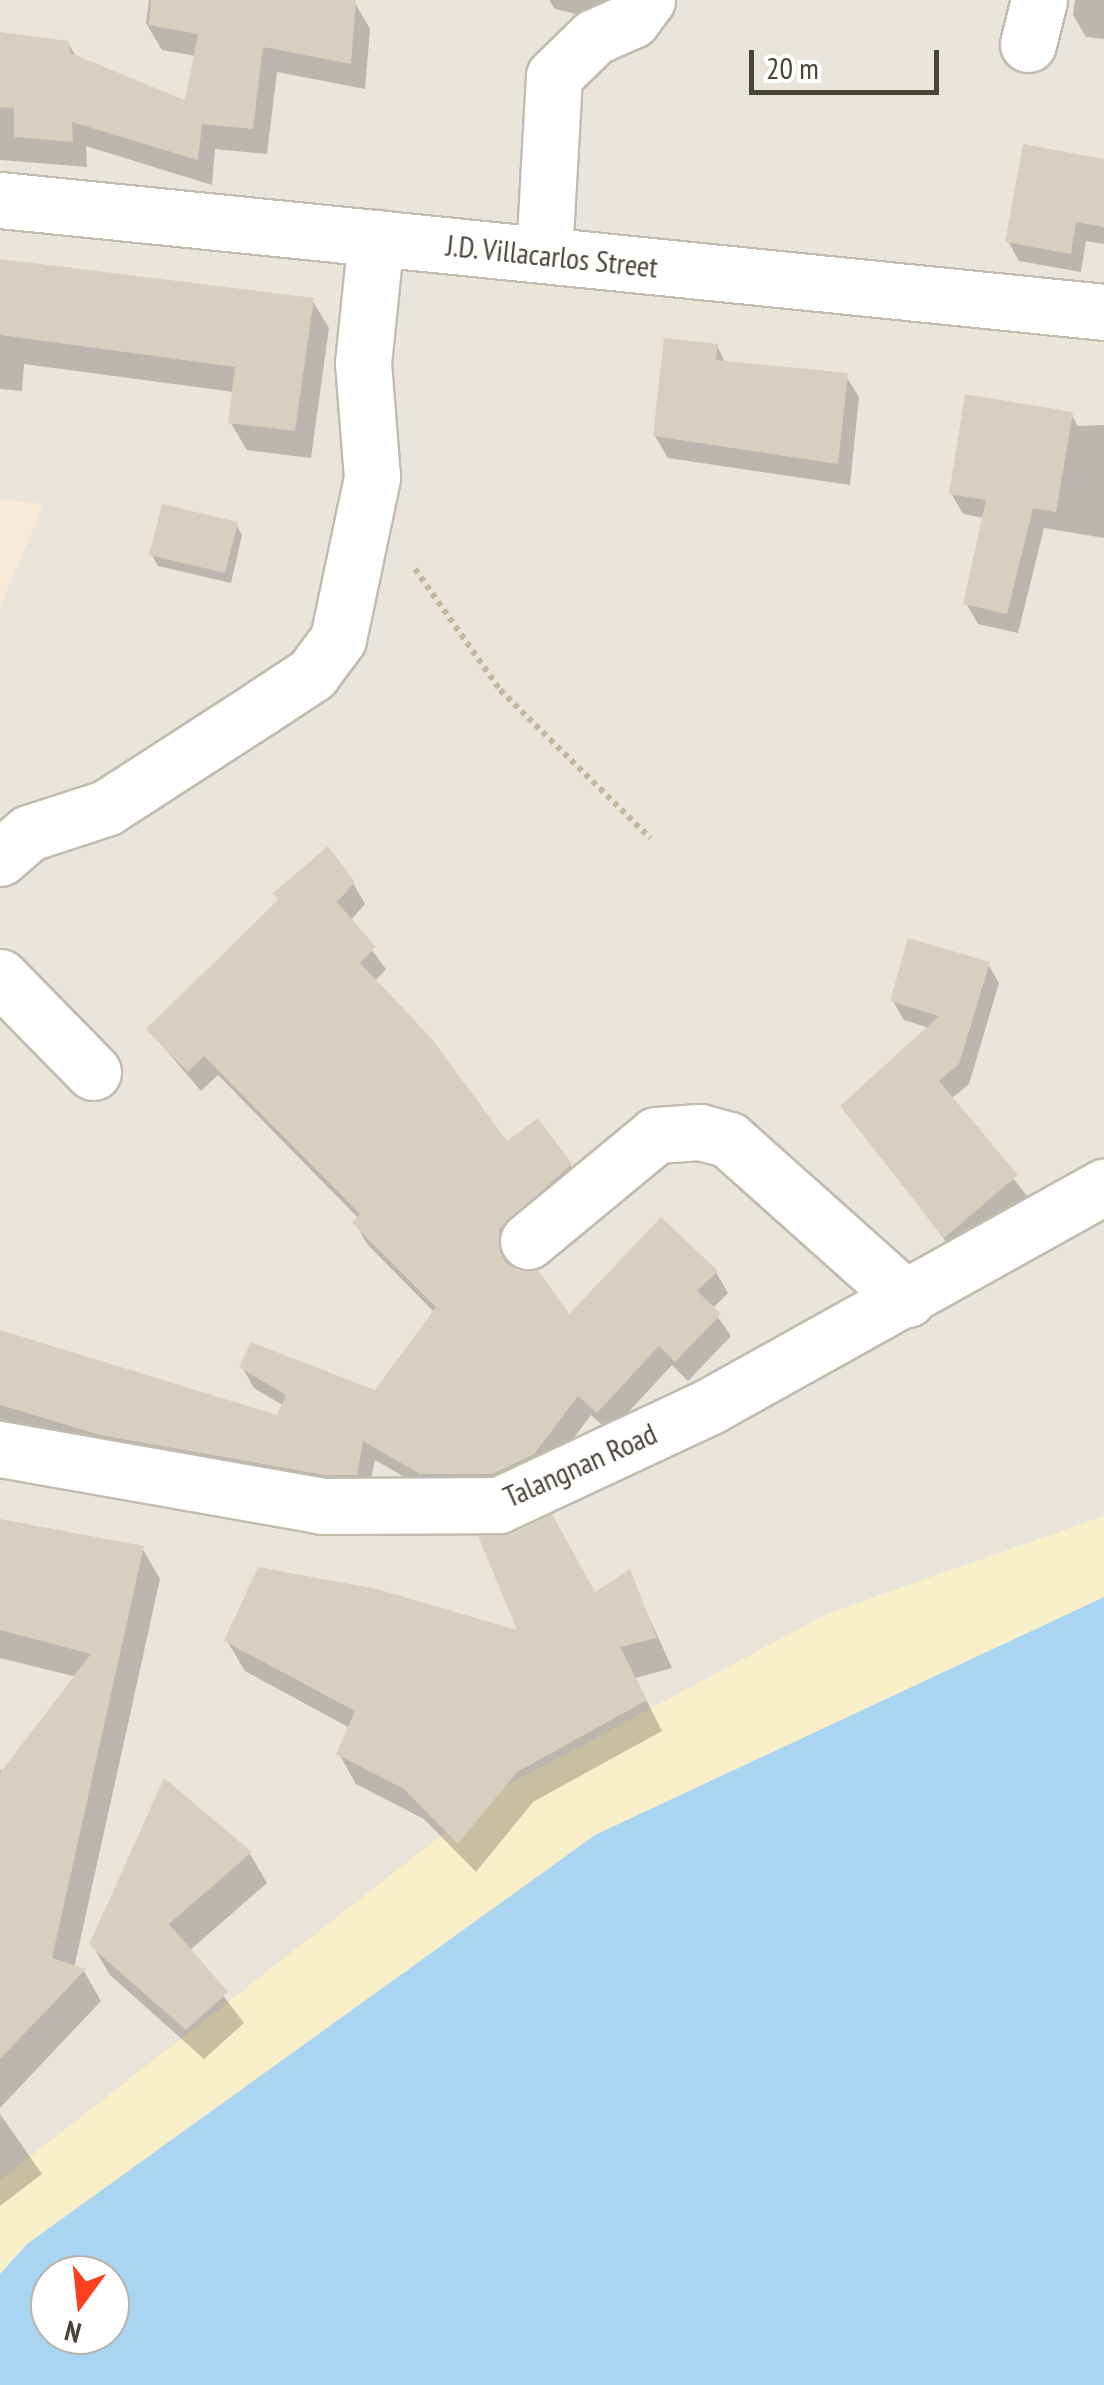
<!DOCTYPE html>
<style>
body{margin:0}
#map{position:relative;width:1104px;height:2385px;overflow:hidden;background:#f6f3ec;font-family:"PT Sans Narrow",sans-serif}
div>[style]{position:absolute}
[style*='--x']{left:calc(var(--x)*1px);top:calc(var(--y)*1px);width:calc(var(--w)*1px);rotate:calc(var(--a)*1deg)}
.residential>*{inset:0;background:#eae5da}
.commercial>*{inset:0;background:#f7ead8}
.sand>*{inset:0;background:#f9efc9}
.water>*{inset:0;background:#a9d4f2}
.shadow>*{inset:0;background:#0003}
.building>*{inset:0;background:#d8cfc1}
.path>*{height:6px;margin-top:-3px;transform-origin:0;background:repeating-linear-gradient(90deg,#c4b79f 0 5px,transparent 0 10px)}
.roads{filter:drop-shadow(2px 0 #c2bbae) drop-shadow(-2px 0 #c2bbae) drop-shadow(0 2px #c2bbae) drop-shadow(0 -2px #c2bbae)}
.minor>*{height:55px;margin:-27.5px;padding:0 27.5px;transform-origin:27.5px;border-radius:27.5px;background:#fff}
.tertiary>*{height:55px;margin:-27.5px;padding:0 27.5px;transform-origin:27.5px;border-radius:27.5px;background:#fff}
span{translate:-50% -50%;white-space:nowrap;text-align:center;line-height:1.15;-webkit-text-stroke:8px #fff;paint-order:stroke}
.street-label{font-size:30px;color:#4b4439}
.north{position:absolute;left:30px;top:2255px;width:100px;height:100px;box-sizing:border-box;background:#fff;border:2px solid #b7b4b0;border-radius:50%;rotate:195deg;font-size:28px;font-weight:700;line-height:40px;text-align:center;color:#4b4439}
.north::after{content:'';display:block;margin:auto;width:35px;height:45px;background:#fc3f1d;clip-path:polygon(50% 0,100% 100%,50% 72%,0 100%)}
.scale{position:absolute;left:749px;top:50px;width:190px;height:45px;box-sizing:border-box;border:5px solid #4b4439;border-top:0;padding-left:12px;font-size:30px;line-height:35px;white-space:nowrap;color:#4b4439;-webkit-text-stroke:8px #fff;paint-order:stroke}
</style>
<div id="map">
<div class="residential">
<i style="clip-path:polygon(0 0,1104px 0,1104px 1551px,596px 1756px,0 2223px)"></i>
</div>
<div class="commercial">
<i style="clip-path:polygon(0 499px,44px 504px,0 608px)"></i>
</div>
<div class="sand">
<i style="clip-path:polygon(1104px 1516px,1104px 1597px,595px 1835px,27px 2244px,0 2274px,0 2180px,502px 1788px,829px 1613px)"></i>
</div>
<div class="water">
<i style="clip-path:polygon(evenodd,1104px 1597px,1104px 2385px,0 2385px,0 2274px,27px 2244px,595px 1835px,1104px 1597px,50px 2275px,110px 2275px,110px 2335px,50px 2335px,50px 2275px)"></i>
</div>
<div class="shadow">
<i style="clip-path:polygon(149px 0,355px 3px,370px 29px,365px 89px,277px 72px,267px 154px,215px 149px,212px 185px,86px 146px,87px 167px,0 160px,0 35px,68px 43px,77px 58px,187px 104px,196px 56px,162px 50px,146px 23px)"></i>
<i style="clip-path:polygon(549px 0,653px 0,626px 26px,555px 9px)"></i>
<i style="clip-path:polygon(1075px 0,1104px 0,1104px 39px,1086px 37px,1073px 15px)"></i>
<i style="clip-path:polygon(1104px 161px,1104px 244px,1086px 241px,1081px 272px,1019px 261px,1008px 241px)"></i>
<i style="clip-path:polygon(0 265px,312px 300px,329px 328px,311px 458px,247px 450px,230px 422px,234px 392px,24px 364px,22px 391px,0 389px)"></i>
<i style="clip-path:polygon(717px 346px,726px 364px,846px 376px,859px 397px,850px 485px,668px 458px,655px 436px)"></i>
<i style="clip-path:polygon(1071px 414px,1078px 426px,1104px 425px,1104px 538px,1044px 528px,1018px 633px,978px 624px,966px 603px,985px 518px,963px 514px,951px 493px)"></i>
<i style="clip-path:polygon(236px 524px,242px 535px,231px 583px,158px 566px,152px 555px)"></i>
<i style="clip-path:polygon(353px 883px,365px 904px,350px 921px,386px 969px,374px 982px,506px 1145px,570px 1165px,582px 1186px,510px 1251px,513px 1270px,568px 1318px,716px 1272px,728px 1293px,712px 1309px,731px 1336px,688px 1381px,672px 1365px,610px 1432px,591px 1415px,546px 1475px,434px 1494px,375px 1460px,368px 1495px,113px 1455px,0 1422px,0 1334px,278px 1418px,284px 1406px,254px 1388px,242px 1367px,376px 1393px,435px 1313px,367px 1244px,355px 1223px,359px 1219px,218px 1075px,201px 1091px,149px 1030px)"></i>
<i style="clip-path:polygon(988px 964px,999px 983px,969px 1084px,951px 1099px,1027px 1196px,956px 1255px,844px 1106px,930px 1028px,904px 1020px,893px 1001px)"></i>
<i style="clip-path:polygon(0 1524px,142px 1548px,160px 1579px,74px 1968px,84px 1971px,101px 2001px,0 2108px,0 1769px,4px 1772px,77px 1677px,0 1658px)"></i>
<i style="clip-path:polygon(629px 1573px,672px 1668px,635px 1678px,662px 1731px,533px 1802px,476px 1872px,424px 1819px,356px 1784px,339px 1754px,350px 1728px,245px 1671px,227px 1641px,522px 1633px)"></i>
<i style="clip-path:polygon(250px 1854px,267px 1883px,189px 1951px,244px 2023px,204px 2059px,110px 1975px,92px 1945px)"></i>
<i style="clip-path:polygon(0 2114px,42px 2174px,0 2206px)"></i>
</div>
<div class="building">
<i style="clip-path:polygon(151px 0,356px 0,351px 64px,263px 47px,253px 129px,202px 124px,198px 160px,72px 122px,73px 142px,14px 137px,14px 108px,0 107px,0 32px,69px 41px,70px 53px,185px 100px,198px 34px,149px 25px)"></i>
<i style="clip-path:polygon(1023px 144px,1104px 159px,1104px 227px,1076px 222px,1071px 254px,1005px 242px)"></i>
<i style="clip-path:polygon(0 259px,314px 298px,295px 431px,228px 423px,235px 367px,0 335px)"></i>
<i style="clip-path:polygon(664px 338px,718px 344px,716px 360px,848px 373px,838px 464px,653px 436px)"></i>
<i style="clip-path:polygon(965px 394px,1073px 412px,1056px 512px,1033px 508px,1007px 614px,963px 604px,986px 500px,949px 494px)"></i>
<i style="clip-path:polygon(162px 504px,238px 522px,225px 573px,149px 555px)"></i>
<i style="clip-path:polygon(328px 846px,355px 882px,337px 902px,376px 947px,360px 963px,432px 1039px,507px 1141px,538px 1118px,572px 1164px,499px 1229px,505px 1262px,518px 1271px,538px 1270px,569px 1314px,661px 1217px,718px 1271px,697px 1291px,721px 1314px,675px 1362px,659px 1346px,597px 1413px,578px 1396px,534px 1454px,492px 1474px,420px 1474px,363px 1441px,357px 1475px,325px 1475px,100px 1435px,0 1405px,0 1330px,277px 1415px,286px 1395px,239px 1367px,251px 1342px,375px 1390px,436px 1307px,352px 1223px,360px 1214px,204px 1056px,188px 1072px,146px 1029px,278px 900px,273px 893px)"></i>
<i style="clip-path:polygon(908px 938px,990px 962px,959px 1064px,939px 1081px,1018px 1175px,944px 1238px,840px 1106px,939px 1016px,890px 1001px)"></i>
<i style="clip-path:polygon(552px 1514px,595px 1592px,630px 1569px,657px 1638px,620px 1647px,647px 1700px,517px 1772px,458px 1844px,404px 1789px,336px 1754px,355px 1711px,224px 1641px,258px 1567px,377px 1589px,517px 1630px,478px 1536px,512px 1534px)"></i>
<i style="clip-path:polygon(0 1519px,144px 1546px,52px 1958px,86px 1969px,0 2059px,0 1773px,91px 1654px,0 1630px)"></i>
<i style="clip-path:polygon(164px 1778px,252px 1852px,169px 1924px,228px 1992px,186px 2030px,89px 1945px)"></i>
</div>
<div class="path">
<i style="--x:415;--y:569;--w:148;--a:54.9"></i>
<i style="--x:500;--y:690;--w:211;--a:44.6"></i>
</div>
<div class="roads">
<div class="minor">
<i style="--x:1028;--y:44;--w:45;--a:-76"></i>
<i style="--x:544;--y:255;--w:179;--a:-86.8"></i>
<i style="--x:554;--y:76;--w:56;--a:-44.3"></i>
<i style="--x:594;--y:37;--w:42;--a:-24.1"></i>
<i style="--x:632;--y:20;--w:25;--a:-53"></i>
<i style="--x:0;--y:858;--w:38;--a:-41"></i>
<i style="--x:29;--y:833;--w:81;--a:-18"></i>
<i style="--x:106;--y:808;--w:186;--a:-32.9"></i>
<i style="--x:262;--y:707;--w:60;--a:-33.4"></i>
<i style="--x:312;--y:674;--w:44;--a:-53.4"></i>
<i style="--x:338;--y:639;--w:166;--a:-78.1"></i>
<i style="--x:372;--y:477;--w:114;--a:-94.5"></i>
<i style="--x:363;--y:363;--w:126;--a:-84.1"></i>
<i style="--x:0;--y:977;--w:133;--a:45.6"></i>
<i style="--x:528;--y:1241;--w:166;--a:-39.6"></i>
<i style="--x:656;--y:1135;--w:44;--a:-3.9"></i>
<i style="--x:700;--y:1132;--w:30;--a:15"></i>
<i style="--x:729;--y:1140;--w:239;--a:41.8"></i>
<i style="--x:0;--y:1449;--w:327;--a:10"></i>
<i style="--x:322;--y:1506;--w:177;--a:-0.3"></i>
<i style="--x:499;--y:1505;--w:233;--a:-25.1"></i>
<i style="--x:710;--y:1406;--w:451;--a:-29.1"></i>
</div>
<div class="tertiary">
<i style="--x:0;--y:200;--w:1110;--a:5.79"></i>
</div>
</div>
<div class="street-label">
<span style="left:552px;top:256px;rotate:6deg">J.D. Villacarlos Street</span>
<span style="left:580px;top:1465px;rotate:-24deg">Talangnan Road</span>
</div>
<div class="north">N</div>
<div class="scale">20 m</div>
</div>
